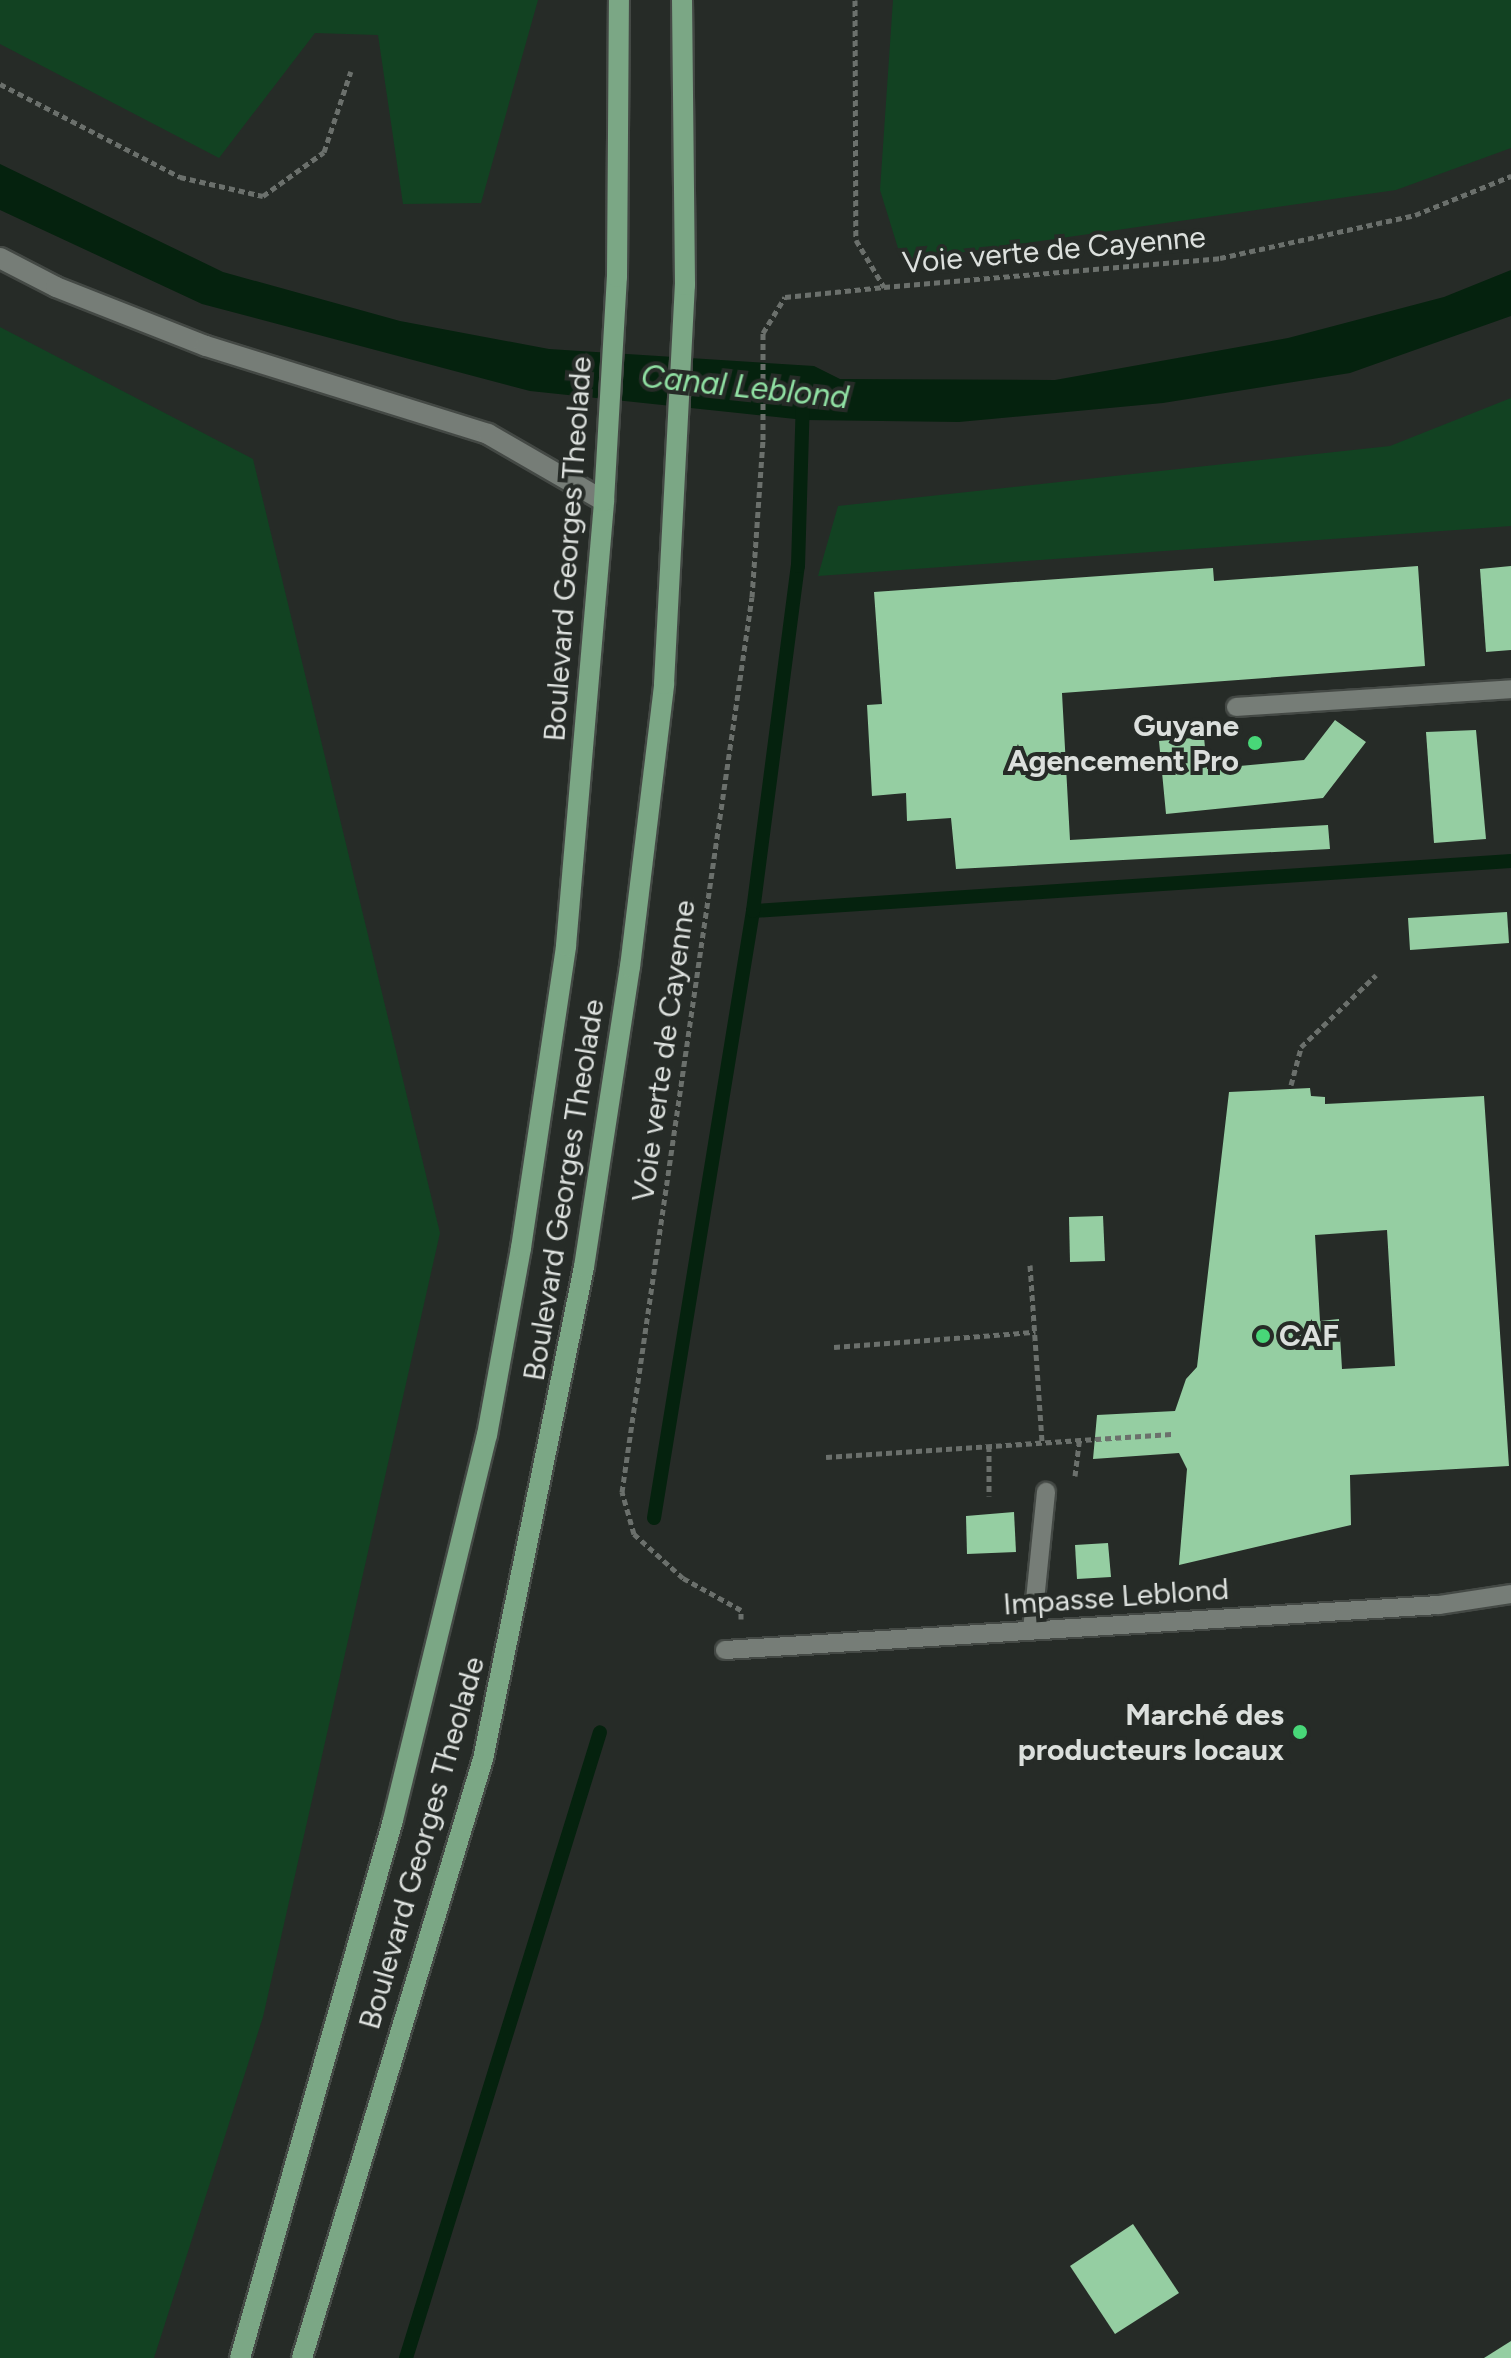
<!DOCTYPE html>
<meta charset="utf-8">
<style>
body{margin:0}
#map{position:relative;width:1511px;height:2358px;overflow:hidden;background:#262b27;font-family:Figtree,sans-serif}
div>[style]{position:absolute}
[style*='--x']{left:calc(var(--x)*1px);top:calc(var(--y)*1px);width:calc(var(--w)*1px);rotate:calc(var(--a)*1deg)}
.green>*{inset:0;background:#124222}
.water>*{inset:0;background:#05220e}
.stream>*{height:14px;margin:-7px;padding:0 7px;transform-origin:7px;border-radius:7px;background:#05220e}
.building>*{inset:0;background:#95cea2}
.path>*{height:5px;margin-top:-2.5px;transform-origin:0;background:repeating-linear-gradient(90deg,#6b706c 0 6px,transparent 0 10px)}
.roads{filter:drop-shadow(2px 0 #444945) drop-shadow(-2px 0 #444945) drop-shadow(0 2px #444945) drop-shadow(0 -2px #444945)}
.lane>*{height:18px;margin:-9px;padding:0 9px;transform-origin:9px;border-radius:9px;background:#767d77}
.street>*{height:20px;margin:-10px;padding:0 10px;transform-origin:10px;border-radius:10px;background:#767d77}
.primary>*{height:20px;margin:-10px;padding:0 10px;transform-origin:10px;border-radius:10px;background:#7ba785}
.dots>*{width:22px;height:22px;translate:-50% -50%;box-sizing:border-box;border:4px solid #262b27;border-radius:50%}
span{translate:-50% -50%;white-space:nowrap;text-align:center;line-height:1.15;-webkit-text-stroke:8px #262b27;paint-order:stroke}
.street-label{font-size:30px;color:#dce0dd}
.poi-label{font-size:30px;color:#dce0dd;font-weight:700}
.right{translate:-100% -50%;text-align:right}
.left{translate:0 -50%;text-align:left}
.water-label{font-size:32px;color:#90e0a3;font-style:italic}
</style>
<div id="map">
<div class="green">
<i style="clip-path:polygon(0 0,538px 0,481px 203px,403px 204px,378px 35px,315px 33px,219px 158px,0 44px)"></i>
<i style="clip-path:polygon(893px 0,1511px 0,1511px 148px,1396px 190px,902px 261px,880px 190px)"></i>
<i style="clip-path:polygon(0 327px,253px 459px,440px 1233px,263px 2017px,154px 2358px,0 2358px)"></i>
<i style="clip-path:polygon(1511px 398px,1511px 526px,818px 576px,838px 506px,1390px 446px)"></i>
</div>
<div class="water">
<i style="clip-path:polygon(0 164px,223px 272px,400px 321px,549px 349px,814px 366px,840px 379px,1055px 380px,1288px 338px,1444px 297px,1511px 270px,1511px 316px,1350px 373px,1163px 403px,959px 422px,805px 420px,530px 391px,202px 304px,0 210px)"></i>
</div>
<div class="stream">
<i style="--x:753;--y:911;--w:760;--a:-3.77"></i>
<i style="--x:654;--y:1518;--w:615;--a:-80.74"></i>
<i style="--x:753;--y:911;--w:348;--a:-82.6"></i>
<i style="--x:798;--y:566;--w:164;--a:-88.3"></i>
<i style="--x:406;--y:2358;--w:655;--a:-72.78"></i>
</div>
<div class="building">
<i style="clip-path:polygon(1418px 566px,1425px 666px,1062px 693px,1070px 840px,1328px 825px,1330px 849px,956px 869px,951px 818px,907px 821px,906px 793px,872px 796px,867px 705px,882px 704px,874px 592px,1213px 568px,1214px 581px)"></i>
<i style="clip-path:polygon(1511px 566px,1511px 650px,1486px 652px,1480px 569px)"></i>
<i style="clip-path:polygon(1335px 720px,1366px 742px,1323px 798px,1166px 814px,1159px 741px,1204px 737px,1207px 769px,1304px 760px)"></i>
<i style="clip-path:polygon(1476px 730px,1486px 839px,1434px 843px,1426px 732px)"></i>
<i style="clip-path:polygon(1507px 912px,1509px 943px,1410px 950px,1408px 918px)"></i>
<i style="clip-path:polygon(evenodd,1310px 1088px,1311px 1096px,1325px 1097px,1325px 1104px,1484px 1096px,1509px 1466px,1350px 1475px,1351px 1525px,1179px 1565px,1187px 1469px,1179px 1453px,1093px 1459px,1097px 1415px,1175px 1411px,1186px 1379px,1197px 1367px,1229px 1092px,1310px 1088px,1387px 1230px,1395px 1366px,1342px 1369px,1339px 1319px,1320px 1321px,1315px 1235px,1387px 1230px)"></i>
<i style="clip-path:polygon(1103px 1216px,1105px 1261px,1070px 1262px,1069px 1217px)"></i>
<i style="clip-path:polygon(1014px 1512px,1016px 1552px,967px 1554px,966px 1516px)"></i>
<i style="clip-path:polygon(1108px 1543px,1111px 1577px,1077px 1579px,1075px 1545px)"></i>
<i style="clip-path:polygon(1133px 2224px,1179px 2293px,1115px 2334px,1070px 2266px)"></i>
<i style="clip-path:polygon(1511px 2341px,1511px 2358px,1484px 2358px)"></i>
</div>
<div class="path">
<i style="--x:855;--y:0;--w:240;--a:89.8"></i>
<i style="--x:856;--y:240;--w:55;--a:59.2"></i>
<i style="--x:884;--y:287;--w:337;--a:-4.9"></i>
<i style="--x:1220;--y:258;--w:200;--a:-12.4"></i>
<i style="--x:1415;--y:215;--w:104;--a:-22.1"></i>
<i style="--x:0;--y:84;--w:203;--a:27.3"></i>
<i style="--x:180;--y:177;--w:85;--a:12.9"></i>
<i style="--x:263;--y:196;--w:75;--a:-35.8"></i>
<i style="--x:324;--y:152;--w:85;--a:-71.6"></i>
<i style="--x:1291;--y:1085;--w:39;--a:-75"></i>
<i style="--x:1301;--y:1047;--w:104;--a:-43.8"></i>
<i style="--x:1030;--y:1265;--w:177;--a:86.1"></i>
<i style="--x:834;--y:1347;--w:202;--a:-4.3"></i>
<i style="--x:989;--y:1446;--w:50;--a:90"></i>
<i style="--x:826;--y:1457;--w:346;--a:-3.8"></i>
<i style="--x:1075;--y:1476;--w:39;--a:-83"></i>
<i style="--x:741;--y:1619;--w:9;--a:-90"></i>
<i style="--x:741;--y:1610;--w:66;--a:-151.1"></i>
<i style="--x:683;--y:1578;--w:66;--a:-138.1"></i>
<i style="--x:634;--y:1534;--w:44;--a:-105.9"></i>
<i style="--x:622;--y:1492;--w:904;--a:-81.74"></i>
<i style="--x:752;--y:597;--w:157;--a:-86"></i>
<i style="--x:763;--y:440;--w:107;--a:-90"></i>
<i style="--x:763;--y:333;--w:42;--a:-58.6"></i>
<i style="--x:785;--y:297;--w:100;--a:-5.8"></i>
</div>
<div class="roads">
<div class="lane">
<i style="--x:1236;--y:707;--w:276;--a:-3.7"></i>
<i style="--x:1032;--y:1630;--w:139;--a:-84.2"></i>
<i style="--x:725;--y:1650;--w:715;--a:-3.61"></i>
<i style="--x:1439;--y:1605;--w:73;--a:-8.7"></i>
</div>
<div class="street">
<i style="--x:0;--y:258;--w:63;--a:27.4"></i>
<i style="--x:56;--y:287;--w:161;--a:21.5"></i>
<i style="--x:206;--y:346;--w:295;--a:17.3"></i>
<i style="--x:488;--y:434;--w:134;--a:30"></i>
</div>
<div class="primary">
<i style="--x:240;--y:2358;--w:559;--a:-74.12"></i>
<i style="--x:393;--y:1820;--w:396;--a:-76.3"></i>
<i style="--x:487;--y:1435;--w:190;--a:-79.7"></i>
<i style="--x:521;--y:1248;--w:305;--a:-81.5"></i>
<i style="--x:566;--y:946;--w:447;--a:-85.1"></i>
<i style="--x:604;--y:501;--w:224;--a:-86.7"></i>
<i style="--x:617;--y:277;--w:277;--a:-89.6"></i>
<i style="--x:302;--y:2358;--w:626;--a:-73.19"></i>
<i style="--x:483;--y:1759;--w:502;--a:-78.4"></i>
<i style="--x:584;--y:1267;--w:304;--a:-81.3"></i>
<i style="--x:630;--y:967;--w:285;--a:-83.1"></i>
<i style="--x:664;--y:684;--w:400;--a:-87"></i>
<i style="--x:685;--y:285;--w:285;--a:-90.6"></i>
</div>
</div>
<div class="dots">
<i style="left:1255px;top:743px;background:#48d778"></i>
<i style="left:1263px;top:1336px;background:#48d778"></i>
<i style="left:1300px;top:1732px;background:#48d778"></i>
</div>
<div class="street-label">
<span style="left:1054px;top:250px;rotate:-5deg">Voie verte de Cayenne</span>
<span style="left:568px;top:549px;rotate:-86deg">Boulevard Georges Theolade</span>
<span style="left:664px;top:1051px;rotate:-82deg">Voie verte de Cayenne</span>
<span style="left:564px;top:1190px;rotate:-81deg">Boulevard Georges Theolade</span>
<span style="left:1116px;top:1597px;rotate:-4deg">Impasse Leblond</span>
<span style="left:422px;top:1843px;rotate:-74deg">Boulevard Georges Theolade</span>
</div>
<div class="poi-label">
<span class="right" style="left:1239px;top:743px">Guyane<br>Agencement Pro</span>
<span class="left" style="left:1279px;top:1336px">CAF</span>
<span class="right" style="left:1284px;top:1732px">Marché des<br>producteurs locaux</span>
</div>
<div class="water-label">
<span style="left:745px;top:387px;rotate:6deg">Canal Leblond</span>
</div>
</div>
